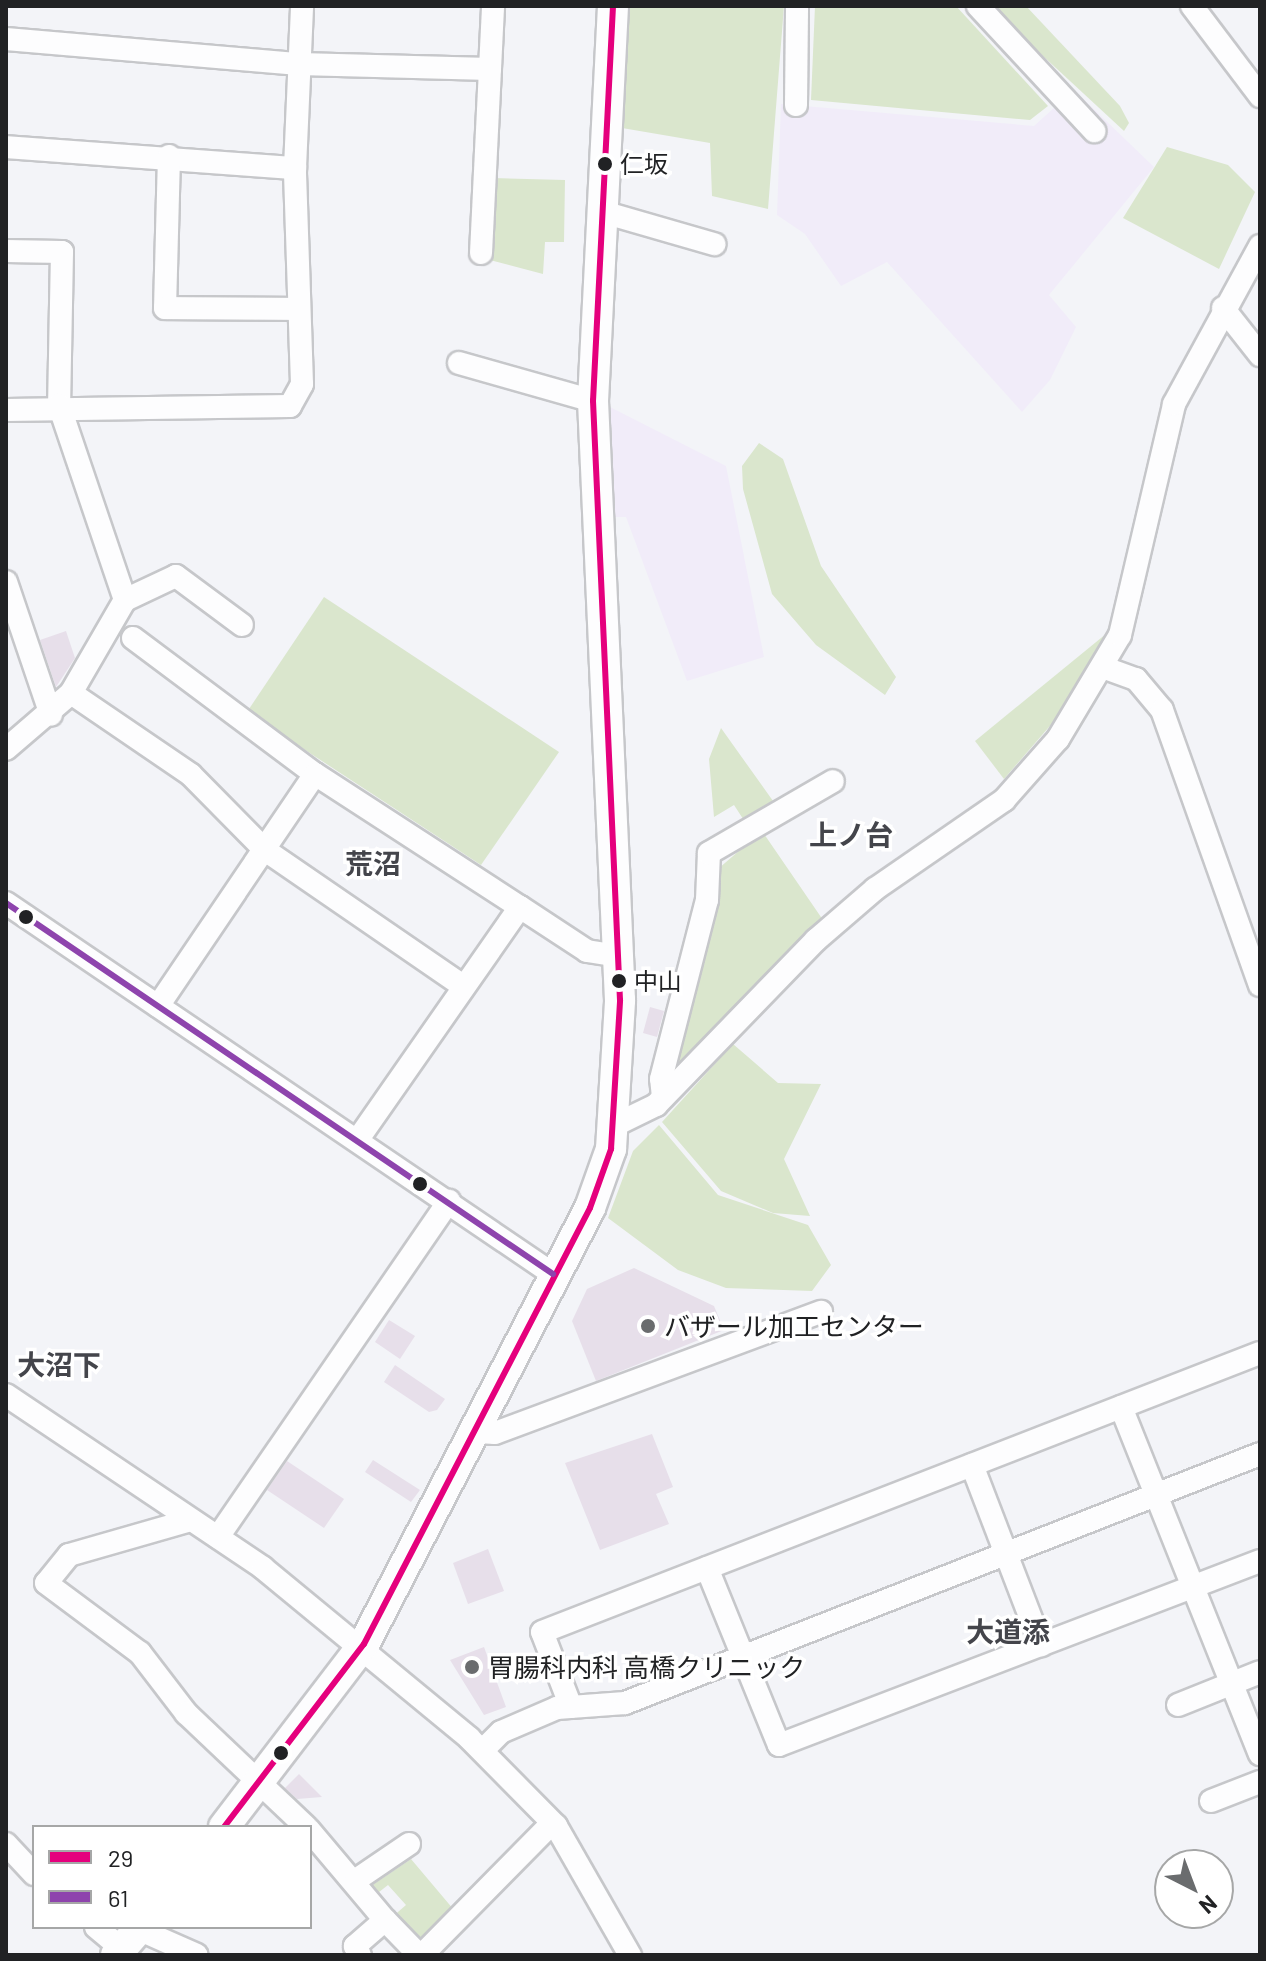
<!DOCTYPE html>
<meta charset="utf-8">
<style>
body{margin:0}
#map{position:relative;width:1266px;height:1961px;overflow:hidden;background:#f3f4f8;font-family:Barlow,"Noto Sans JP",sans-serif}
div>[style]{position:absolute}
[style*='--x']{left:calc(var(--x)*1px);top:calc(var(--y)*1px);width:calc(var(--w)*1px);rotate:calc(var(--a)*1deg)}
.industrial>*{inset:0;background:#f1ecf9}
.green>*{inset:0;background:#dae6cd}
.building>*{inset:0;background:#e7dfea}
.roads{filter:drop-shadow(2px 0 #c6c7ca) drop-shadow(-2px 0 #c6c7ca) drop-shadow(0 2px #c6c7ca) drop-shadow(0 -2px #c6c7ca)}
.minor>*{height:22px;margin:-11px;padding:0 11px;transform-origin:11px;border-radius:11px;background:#fdfdfe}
.highway>*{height:30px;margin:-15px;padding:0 15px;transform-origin:15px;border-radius:15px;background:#fdfdfe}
.bus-1>*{height:6px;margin:-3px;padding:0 3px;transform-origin:3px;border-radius:3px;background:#e5007d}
.bus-2>*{height:6px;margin:-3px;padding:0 3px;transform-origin:3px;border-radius:3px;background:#8e44ad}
.dots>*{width:22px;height:22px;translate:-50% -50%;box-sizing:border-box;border:4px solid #fff;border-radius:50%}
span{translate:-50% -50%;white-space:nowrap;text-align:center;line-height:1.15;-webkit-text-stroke:7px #fff;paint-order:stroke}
.bus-label{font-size:24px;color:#212224}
.left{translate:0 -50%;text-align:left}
.poi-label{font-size:26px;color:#212224}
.neighbourhood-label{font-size:28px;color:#44454b;font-weight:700}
.frame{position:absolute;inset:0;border:8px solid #212224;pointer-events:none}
.legend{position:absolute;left:32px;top:1825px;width:280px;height:104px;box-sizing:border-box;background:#fff;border:2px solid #a6a7a7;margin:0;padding:10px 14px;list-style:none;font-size:24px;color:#212224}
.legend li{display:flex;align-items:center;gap:16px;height:40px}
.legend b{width:40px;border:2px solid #a6a7a7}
.north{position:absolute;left:1154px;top:1849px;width:80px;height:80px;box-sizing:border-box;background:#fff;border:2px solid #a6a7a7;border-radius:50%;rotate:138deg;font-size:22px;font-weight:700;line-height:32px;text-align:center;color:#212224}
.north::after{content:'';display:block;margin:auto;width:28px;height:36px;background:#6a6c6e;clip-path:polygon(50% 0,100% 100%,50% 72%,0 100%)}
</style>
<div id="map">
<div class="industrial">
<i style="clip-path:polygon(1074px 90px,1154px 167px,1049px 295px,1076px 327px,1050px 380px,1022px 412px,887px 262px,841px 286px,805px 234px,777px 215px,781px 104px,1034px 126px)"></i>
<i style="clip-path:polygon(608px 406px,726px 466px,764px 657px,687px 681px,626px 517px,615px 517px)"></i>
</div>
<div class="green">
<i style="clip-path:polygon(621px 6px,784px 6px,768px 209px,712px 196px,710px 143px,622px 128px)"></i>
<i style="clip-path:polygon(815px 6px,956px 6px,1048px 106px,1030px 120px,811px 100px)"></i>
<i style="clip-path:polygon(989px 6px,1026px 6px,1120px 106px,1129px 123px,1124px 131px)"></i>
<i style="clip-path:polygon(1167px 147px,1228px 165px,1255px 192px,1219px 269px,1123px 218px)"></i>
<i style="clip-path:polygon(492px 178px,565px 180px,564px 242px,545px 242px,543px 274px,486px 259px)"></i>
<i style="clip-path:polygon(759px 443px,783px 459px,821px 566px,896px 677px,885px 695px,816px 645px,772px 594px,743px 489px,742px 466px)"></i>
<i style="clip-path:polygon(324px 597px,559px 752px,481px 865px,247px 712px)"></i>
<i style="clip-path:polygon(1112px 629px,1075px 697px,1004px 779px,975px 741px)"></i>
<i style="clip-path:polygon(721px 728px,778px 808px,747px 825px,734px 805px,714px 817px,709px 759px)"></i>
<i style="clip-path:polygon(762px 831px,823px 920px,667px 1079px,708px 945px,718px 869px)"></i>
<i style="clip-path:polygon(733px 1044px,778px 1083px,821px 1084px,784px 1159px,810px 1216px,773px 1213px,721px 1191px,662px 1122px)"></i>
<i style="clip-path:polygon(659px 1125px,718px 1195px,808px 1225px,831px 1265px,812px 1291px,726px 1288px,678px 1270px,608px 1218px,633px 1151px)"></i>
<i style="clip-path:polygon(411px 1859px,454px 1910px,422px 1944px,391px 1918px,406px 1905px,388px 1885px,374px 1896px,368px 1888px)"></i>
</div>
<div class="building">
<i style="clip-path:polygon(66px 631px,75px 658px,56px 687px,40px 640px)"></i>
<i style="clip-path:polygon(650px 1007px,664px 1011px,657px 1037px,643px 1033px)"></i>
<i style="clip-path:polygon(634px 1268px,714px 1306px,724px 1330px,596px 1381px,572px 1321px,587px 1289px)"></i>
<i style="clip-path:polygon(389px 1320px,415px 1336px,400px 1359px,375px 1342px)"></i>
<i style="clip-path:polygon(395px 1365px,445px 1399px,437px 1410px,429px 1412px,384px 1382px)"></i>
<i style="clip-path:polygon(652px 1434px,673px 1487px,656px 1494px,669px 1524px,600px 1550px,565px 1463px)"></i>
<i style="clip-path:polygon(373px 1460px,420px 1490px,411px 1502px,365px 1472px)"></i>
<i style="clip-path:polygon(287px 1461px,344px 1499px,324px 1528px,267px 1490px)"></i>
<i style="clip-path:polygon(488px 1549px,504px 1591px,468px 1604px,453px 1563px)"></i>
<i style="clip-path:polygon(484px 1647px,506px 1707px,484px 1715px,450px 1660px)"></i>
<i style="clip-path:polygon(299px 1774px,322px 1797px,297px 1799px,285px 1788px)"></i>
</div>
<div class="roads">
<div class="minor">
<i style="--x:978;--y:6;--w:171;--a:47.1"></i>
<i style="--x:1192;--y:6;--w:113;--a:52.9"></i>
<i style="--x:6;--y:39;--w:294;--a:4.9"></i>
<i style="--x:299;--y:64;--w:191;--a:1.5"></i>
<i style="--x:796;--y:105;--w:99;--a:-89.4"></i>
<i style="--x:6;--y:147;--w:290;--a:4.2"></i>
<i style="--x:169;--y:156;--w:152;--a:91.5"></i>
<i style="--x:165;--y:308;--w:132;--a:0.4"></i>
<i style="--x:603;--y:212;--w:116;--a:16.1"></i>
<i style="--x:6;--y:251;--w:56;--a:1"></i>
<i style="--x:62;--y:252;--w:153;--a:91.1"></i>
<i style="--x:59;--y:405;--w:206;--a:71.3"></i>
<i style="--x:481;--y:253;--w:247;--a:-87.2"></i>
<i style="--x:1223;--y:308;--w:60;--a:51.8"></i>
<i style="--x:459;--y:363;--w:139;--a:15.8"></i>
<i style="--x:6;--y:410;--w:284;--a:-0.8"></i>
<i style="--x:290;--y:406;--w:25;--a:-61"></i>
<i style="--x:302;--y:384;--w:216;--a:-91.9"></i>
<i style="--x:295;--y:168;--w:162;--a:-87.5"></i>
<i style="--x:6;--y:582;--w:140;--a:71.3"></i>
<i style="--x:133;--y:638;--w:227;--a:36.8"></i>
<i style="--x:315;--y:774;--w:244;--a:33"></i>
<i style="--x:520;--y:907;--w:282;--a:124.9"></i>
<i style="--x:1105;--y:668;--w:33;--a:20"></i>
<i style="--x:1136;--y:679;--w:40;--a:50"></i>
<i style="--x:1162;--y:710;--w:292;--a:70.4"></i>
<i style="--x:71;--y:693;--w:145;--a:34.3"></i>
<i style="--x:191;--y:775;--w:105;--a:45.4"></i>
<i style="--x:265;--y:850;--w:240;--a:34.5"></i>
<i style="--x:6;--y:749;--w:86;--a:-40.7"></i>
<i style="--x:71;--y:693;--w:108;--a:-59.9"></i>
<i style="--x:125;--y:600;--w:56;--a:-25.2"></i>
<i style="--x:176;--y:576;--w:82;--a:36.6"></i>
<i style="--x:6;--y:903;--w:661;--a:34.15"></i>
<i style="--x:520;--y:907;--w:80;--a:33.3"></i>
<i style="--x:587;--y:951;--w:32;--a:9"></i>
<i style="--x:158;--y:1006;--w:280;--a:-55.9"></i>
<i style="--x:663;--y:1097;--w:18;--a:-96"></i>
<i style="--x:661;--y:1079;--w:185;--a:-75.6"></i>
<i style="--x:707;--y:900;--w:47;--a:-87.6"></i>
<i style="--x:709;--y:853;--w:143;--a:-30.1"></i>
<i style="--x:615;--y:1125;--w:46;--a:-26"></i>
<i style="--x:656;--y:1105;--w:230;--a:-45.9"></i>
<i style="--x:816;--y:940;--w:78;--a:-40.8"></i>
<i style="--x:875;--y:889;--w:157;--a:-34.6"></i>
<i style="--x:1004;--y:800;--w:81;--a:-48.5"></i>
<i style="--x:1058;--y:739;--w:121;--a:-59.2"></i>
<i style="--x:1120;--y:635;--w:237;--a:-76.8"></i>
<i style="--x:1174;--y:404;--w:180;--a:-61.4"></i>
<i style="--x:6;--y:1395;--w:310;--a:33.9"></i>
<i style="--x:263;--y:1568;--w:267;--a:39.5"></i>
<i style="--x:469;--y:1738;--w:124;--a:45.3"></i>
<i style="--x:556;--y:1826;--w:149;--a:60.2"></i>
<i style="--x:1121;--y:1407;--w:374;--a:68.2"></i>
<i style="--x:477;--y:1432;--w:18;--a:3"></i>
<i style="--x:495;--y:1433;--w:348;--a:-20.4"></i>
<i style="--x:972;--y:1465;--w:193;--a:69"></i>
<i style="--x:191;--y:1520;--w:127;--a:164"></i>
<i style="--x:69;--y:1555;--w:36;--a:129"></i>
<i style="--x:46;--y:1583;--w:117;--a:36.7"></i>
<i style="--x:140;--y:1653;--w:76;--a:52.5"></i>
<i style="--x:186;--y:1713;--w:166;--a:43.5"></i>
<i style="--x:218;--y:1537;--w:408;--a:-55.5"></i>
<i style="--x:707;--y:1568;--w:191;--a:67.9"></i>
<i style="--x:779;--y:1745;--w:515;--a:-20.93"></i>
<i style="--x:1178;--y:1705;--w:88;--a:-21.9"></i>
<i style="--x:571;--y:1707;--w:80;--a:-111.1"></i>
<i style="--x:542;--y:1632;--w:770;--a:-21.24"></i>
<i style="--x:483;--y:1750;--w:25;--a:-45"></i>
<i style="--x:501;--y:1732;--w:61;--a:-23.2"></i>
<i style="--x:557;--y:1708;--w:68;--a:-4.2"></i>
<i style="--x:625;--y:1703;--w:682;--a:-21.41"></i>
<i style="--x:1211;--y:1801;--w:53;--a:-21.2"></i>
<i style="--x:310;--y:1831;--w:116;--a:49.9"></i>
<i style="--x:385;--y:1920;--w:40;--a:139"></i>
<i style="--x:355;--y:1946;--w:10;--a:61"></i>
<i style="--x:6;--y:1844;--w:41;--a:47"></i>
<i style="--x:356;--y:1880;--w:64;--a:-34.2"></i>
<i style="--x:385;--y:1920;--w:49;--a:45.8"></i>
<i style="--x:96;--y:1927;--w:34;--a:40"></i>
<i style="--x:138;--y:1929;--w:64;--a:23.8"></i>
<i style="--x:422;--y:1955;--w:185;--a:-45.4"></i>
</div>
<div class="highway">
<i style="--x:224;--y:1827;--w:230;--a:-52.6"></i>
<i style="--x:364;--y:1644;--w:491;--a:-62.6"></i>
<i style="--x:590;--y:1208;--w:63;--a:-70.4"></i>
<i style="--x:611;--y:1149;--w:149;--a:-86.5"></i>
<i style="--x:620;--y:1000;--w:600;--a:-92.58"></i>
<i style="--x:593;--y:401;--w:396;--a:-87.1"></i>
<i style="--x:116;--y:1955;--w:37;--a:-49"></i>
</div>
</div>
<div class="bus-1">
<i style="--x:224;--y:1827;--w:230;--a:-52.6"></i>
<i style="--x:364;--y:1644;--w:491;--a:-62.6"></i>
<i style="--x:590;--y:1208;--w:63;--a:-70.4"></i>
<i style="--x:611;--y:1149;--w:149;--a:-86.5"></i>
<i style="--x:620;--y:1000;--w:600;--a:-92.58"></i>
<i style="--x:593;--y:401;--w:396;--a:-87.1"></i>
</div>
<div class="bus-2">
<i style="--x:6;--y:903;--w:661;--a:34.15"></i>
</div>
<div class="dots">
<i style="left:605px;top:164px;background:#212224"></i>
<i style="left:26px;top:917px;background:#212224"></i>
<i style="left:619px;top:981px;background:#212224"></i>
<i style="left:420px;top:1184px;background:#212224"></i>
<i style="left:648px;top:1326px;background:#6a6c6e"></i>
<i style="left:472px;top:1667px;background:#6a6c6e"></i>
<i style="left:281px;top:1753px;background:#212224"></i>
</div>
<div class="bus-label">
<span class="left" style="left:620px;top:164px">仁坂</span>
<span class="left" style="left:634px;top:981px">中山</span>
</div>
<div class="poi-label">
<span class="left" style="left:664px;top:1326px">バザール加工センター</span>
<span class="left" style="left:488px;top:1667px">胃腸科内科 高橋クリニック</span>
</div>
<div class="neighbourhood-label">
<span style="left:851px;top:834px">上ノ台</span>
<span style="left:373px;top:863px">荒沼</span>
<span style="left:59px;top:1364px">大沼下</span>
<span style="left:1008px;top:1631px">大道添</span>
</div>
<div class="frame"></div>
<ul class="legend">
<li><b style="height:10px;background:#e5007d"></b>29</li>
<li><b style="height:10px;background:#8e44ad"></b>61</li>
</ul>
<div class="north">N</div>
</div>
